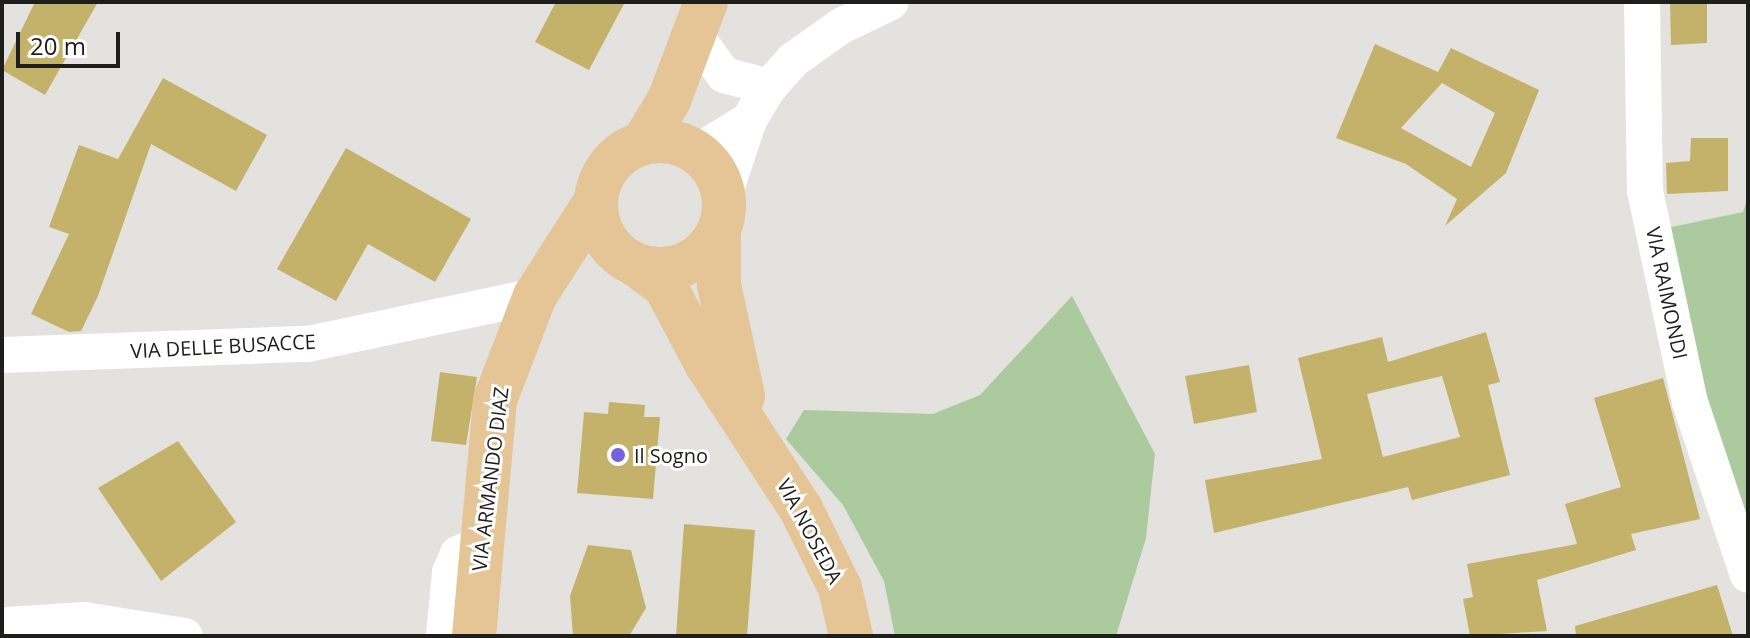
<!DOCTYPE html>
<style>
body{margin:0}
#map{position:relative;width:1750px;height:638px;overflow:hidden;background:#e3e2df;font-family:"Open Sans",sans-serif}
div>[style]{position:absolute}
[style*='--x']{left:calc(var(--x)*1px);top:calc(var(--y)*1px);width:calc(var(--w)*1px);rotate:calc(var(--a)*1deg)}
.green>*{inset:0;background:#abcb9e}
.building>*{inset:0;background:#c5b26a}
.minor>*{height:36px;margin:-18px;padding:0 18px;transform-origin:18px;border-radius:18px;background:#fff}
.major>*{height:44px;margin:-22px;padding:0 22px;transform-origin:22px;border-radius:22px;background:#e5c495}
.major>.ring{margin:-22px;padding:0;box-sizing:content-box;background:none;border:44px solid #e5c495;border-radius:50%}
.dots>*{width:22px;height:22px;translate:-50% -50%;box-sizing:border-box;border:4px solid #fff;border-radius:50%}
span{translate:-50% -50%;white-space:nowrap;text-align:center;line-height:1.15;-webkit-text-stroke:6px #fff;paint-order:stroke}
.street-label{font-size:20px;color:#1e1e1c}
.poi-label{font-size:20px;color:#1e1e1c}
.left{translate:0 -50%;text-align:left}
.frame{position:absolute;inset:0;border:4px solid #1e1e1c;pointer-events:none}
.scale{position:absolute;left:16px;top:32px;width:104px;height:36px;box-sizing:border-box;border:4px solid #1e1e1c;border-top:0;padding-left:10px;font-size:24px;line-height:28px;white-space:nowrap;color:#1e1e1c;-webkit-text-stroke:6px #fff;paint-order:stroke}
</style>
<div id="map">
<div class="green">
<i style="clip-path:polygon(1748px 196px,1748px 557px,1716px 481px,1667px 228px,1743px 212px)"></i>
<i style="clip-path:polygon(1072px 296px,1155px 454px,1146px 538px,1116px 636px,895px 636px,884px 581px,843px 505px,786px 439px,804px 410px,933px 414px,980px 395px)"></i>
</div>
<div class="building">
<i style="clip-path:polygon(35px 2px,98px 2px,45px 95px,2px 70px)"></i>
<i style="clip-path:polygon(556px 2px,625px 2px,589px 70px,535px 42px)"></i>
<i style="clip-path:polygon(1670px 2px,1707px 2px,1707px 43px,1671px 45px)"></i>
<i style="clip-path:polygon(evenodd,1375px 44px,1438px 72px,1451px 48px,1539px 90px,1506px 173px,1445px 226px,1457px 199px,1406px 164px,1336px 138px,1375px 44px,1442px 83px,1495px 113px,1471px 167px,1401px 128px,1442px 83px)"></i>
<i style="clip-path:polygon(163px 78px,267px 135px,236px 191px,151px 144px,98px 296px,81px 331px,69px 332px,31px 314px,69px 234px,49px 227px,79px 145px,118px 159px)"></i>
<i style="clip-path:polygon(1691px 138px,1728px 138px,1728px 191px,1667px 194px,1666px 163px,1690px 161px)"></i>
<i style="clip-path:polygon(346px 148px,471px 219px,435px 282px,368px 244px,336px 301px,277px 269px)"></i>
<i style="clip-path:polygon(evenodd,1486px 332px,1500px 382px,1488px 385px,1510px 475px,1412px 500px,1408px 487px,1214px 533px,1205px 480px,1322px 459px,1298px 358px,1382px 337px,1388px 362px,1486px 332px,1442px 376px,1460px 437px,1383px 457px,1367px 394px,1442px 376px)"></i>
<i style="clip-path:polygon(1249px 365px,1257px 412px,1194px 424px,1185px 376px)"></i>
<i style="clip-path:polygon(440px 372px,477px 377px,466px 445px,431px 441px)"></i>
<i style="clip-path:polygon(1663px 378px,1700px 519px,1631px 534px,1636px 550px,1537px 580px,1547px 631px,1470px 636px,1463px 599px,1473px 597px,1467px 564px,1577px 544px,1565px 504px,1621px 487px,1594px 398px)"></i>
<i style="clip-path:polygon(609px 402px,645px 405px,644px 417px,660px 417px,653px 499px,577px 493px,584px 412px,608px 414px)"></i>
<i style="clip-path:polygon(178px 441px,236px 522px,161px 581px,98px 488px)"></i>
<i style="clip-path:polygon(684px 524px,755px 530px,747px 636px,676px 636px)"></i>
<i style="clip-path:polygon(588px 545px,631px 550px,646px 608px,629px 636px,573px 636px,570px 596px)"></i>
<i style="clip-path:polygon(1717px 585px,1733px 636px,1576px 636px,1575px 626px)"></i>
</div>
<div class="minor">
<i style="--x:1642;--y:2;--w:189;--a:89.1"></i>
<i style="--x:1645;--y:191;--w:216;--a:78"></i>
<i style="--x:1690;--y:402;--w:182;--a:71.5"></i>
<i style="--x:692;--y:31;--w:54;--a:54"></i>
<i style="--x:724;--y:75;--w:47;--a:14.9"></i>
<i style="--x:697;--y:152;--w:61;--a:-31.6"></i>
<i style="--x:724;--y:195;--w:79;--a:-71.6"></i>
<i style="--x:749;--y:120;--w:39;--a:-59"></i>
<i style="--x:769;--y:87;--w:36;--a:-48"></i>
<i style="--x:793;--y:60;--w:59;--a:-35.3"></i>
<i style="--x:841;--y:26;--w:55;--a:-25.6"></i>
<i style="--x:2;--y:355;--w:306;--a:-2.1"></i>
<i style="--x:308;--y:344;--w:232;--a:-11.9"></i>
<i style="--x:9;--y:625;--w:75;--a:-3.8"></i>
<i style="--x:84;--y:620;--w:102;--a:9"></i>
<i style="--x:444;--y:636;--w:64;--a:-84.6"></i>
<i style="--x:450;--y:572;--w:20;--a:-66"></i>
<i style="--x:458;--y:554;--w:26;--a:-25"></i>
</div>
<div class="major">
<i class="ring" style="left:596px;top:141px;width:84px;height:84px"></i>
<i style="--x:643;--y:143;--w:50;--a:-58.8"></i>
<i style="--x:669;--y:100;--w:105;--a:-69.3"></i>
<i style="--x:719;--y:230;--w:55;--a:90"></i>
<i style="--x:719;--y:285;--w:114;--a:77.8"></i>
<i style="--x:636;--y:265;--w:36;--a:36"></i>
<i style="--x:665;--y:286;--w:89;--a:62"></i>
<i style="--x:707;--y:365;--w:172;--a:56.9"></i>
<i style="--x:801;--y:509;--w:88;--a:63.7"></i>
<i style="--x:840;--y:588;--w:49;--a:77.1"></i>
<i style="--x:474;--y:636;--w:237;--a:-84.9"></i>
<i style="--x:495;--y:400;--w:111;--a:-69"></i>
<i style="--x:535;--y:296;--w:112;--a:-57.4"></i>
</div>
<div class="dots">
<i style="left:618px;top:455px;background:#7461dc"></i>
</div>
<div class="street-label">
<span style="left:1667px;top:293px;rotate:78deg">VIA RAIMONDI</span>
<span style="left:223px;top:346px;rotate:-3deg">VIA DELLE BUSACCE</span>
<span style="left:490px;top:479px;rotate:-83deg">VIA ARMANDO DIAZ</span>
<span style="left:810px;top:531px;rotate:62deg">VIA NOSEDA</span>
</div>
<div class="poi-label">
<span class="left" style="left:634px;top:455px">Il Sogno</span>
</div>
<div class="frame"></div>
<div class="scale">20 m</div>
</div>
